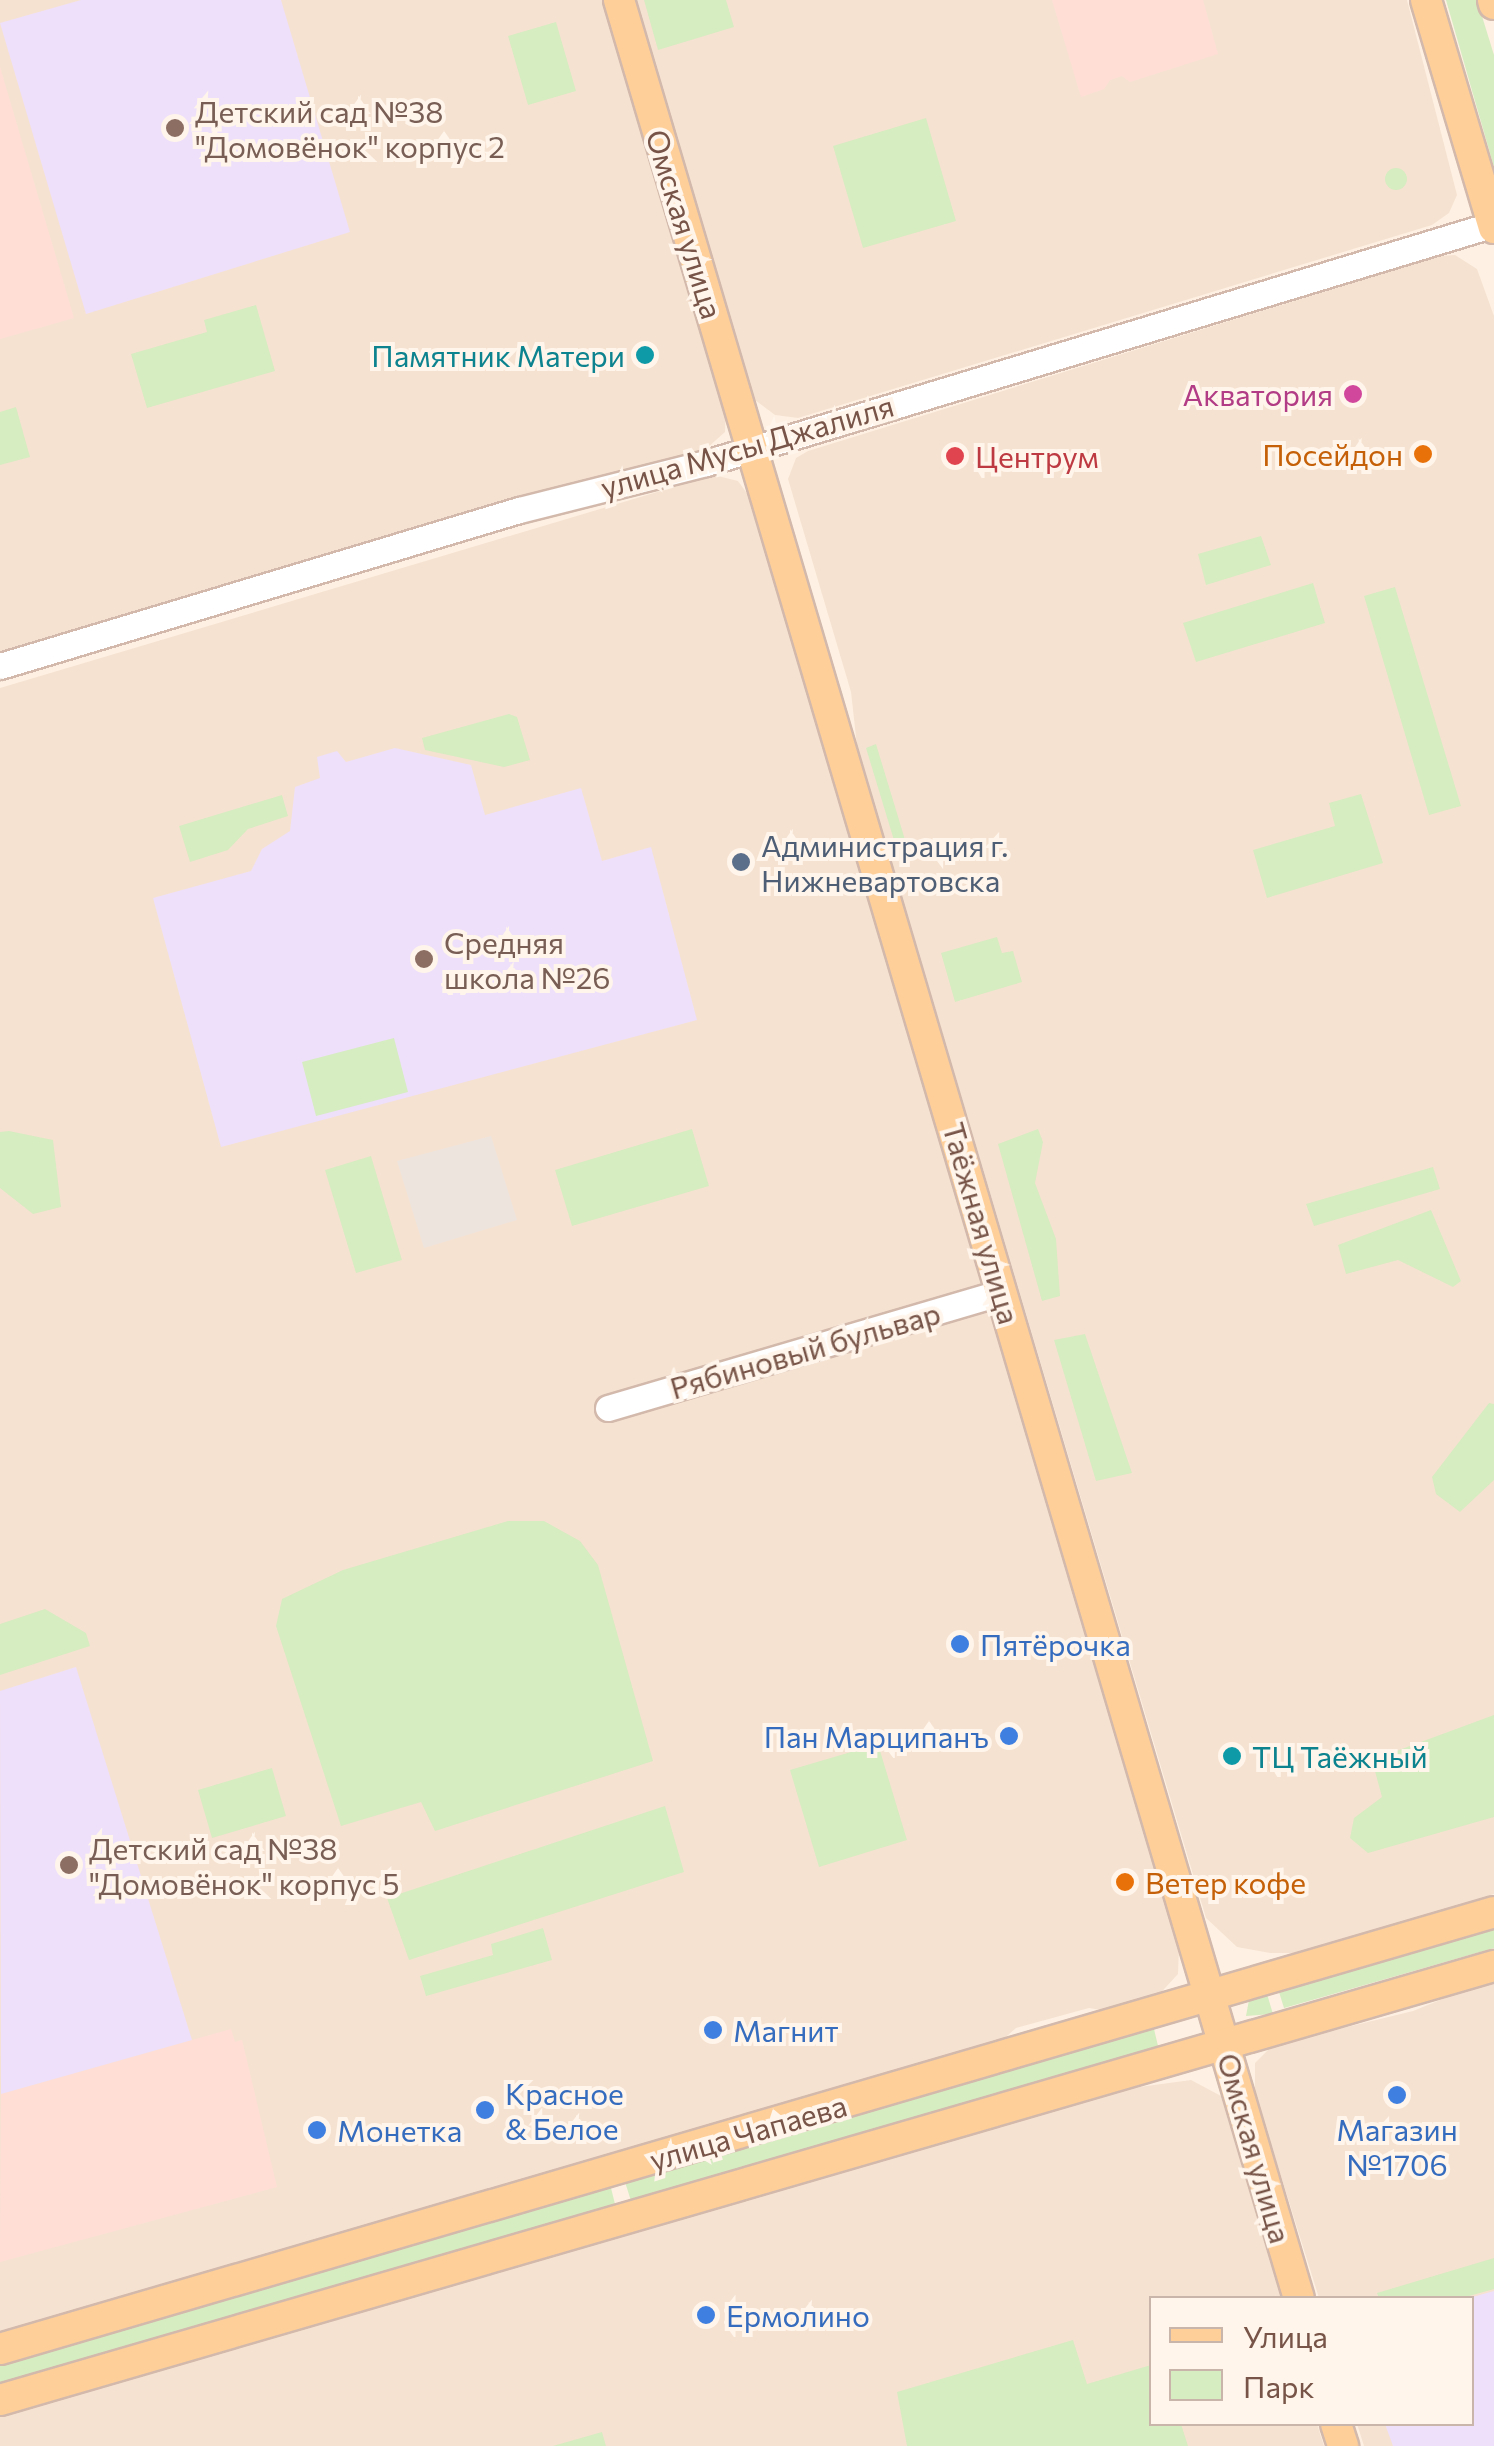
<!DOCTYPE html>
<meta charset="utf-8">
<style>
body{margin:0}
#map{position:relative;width:1494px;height:2446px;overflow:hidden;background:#fef1e3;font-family:Commissioner,sans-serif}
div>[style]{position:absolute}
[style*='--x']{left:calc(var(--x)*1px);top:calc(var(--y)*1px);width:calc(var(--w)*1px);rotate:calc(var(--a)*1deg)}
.residential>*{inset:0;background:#f6e2d1}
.commercial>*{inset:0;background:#ffded6}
.industrial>*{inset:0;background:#ede4de}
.education>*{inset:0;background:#eee0fa}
.green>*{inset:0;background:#d6ecc1}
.round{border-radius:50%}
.roads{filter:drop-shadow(2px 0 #d2b9ab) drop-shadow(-2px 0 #d2b9ab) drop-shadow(0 2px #d2b9ab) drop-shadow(0 -2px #d2b9ab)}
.minor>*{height:25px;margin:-12.5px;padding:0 12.5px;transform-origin:12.5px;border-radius:12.5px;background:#fff}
.major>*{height:30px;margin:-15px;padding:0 15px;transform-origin:15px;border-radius:15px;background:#ffcf99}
.dots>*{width:28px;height:28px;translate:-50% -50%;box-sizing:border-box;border:5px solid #fff5eb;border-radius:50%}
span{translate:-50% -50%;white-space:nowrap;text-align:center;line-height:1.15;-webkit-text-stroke:8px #fff5eb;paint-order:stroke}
.education-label{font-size:30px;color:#785e54}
.left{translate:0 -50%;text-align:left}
.street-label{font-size:30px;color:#775447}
.culture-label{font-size:30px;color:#0d838f}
.right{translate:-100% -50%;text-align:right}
.hotel-label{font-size:30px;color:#b23c85}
.food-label{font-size:30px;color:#c56008}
.health-label{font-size:30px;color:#be3a42}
.service-label{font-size:30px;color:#4e5e75}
.shop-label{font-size:30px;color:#366cbe}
.legend{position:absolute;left:1149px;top:2296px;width:325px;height:130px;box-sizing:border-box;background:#fff5eb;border:2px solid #c9b5a9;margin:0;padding:12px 18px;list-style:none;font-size:30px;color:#775447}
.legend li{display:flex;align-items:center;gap:20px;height:50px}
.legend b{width:50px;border:2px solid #c9b5a9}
</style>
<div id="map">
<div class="residential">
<i style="clip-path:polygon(0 0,608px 0,726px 402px,725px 432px,706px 449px,0 659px)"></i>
<i style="clip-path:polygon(634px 0,1407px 0,1457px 195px,1449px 213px,1432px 225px,798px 418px,775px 415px,751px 397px)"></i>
<i style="clip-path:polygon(1440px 256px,1455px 255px,1477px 269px,1494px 316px,1494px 1894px,1300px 1953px,1270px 1953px,1237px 1947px,1206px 1918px,857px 746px,851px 692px,788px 479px,796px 458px,808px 451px)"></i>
<i style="clip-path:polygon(714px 475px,738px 481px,749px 496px,1179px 1948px,1178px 1974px,1155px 1999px,1112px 2012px,1089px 2008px,1016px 2028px,998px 2044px,0 2334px,0 688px)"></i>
<i style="clip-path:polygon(1494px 1978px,1494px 2446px,1364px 2446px,1357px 2424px,1472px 2424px,1472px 2298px,1319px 2298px,1255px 2093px,1255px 2063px,1273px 2045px,1413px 2011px)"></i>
<i style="clip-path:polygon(1191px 2080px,1221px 2096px,1281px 2298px,1152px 2298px,1152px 2424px,1317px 2424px,1324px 2446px,0 2446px,0 2416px,1117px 2090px)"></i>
</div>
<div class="commercial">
<i style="clip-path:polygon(1052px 0,1203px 0,1218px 54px,1130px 82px,1122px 76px,1110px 80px,1104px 89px,1081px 97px)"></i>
<i style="clip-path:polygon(0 67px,74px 318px,0 339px)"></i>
<i style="clip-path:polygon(231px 2029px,235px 2042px,242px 2040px,277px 2187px,0 2262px,1px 2094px)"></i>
</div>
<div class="industrial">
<i style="clip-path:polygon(491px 1136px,517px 1220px,424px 1248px,397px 1161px)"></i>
</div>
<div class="education">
<i style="clip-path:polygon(81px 0,281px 0,350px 232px,86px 314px,0 23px)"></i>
<i style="clip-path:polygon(395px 748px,471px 765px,485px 815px,581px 788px,602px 861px,651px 847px,697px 1020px,221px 1147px,153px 898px,251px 871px,262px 849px,290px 831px,295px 787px,320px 778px,317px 757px,337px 751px,346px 762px)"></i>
<i style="clip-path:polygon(76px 1667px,192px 2040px,1px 2094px,0 1691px)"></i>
<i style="clip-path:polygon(1494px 2291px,1494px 2446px,1393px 2446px,1385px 2424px,1472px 2424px,1469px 2298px)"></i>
</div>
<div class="green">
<i style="clip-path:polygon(644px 0,726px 0,734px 27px,658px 50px)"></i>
<i style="clip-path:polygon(1446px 0,1477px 0,1494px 55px,1494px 167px)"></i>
<i style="clip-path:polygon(556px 22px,576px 91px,528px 105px,508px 36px)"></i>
<i style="clip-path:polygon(926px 118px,956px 221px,863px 248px,833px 146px)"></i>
<i class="round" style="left:1385px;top:168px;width:22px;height:22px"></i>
<i style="clip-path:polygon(256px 305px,275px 371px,147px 408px,131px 354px,207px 332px,204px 320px)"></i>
<i style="clip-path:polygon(16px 407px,30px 457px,0 465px,0 412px)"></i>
<i style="clip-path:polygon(1261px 536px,1271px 565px,1206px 585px,1198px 554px)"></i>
<i style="clip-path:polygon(1313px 583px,1325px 623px,1196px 662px,1183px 623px)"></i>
<i style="clip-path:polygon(1395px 587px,1461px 806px,1429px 815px,1364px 596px)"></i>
<i style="clip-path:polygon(509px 714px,517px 717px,530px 760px,504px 767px,425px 750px,422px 738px)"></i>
<i style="clip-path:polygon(876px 744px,906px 843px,896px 847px,866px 748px)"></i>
<i style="clip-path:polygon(1361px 794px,1383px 863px,1267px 898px,1253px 850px,1335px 826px,1329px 803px)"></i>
<i style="clip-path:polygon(282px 795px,288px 816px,248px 829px,228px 850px,190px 862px,179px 826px)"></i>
<i style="clip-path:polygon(997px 937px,1002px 953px,1013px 951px,1022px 982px,955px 1002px,941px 953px)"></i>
<i style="clip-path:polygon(394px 1038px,408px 1092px,316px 1116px,302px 1062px)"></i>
<i style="clip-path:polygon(692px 1129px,709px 1186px,572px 1226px,555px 1170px)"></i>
<i style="clip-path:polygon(1038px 1129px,1043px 1142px,1035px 1183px,1056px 1239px,1060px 1296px,1042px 1301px,998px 1144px)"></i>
<i style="clip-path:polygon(9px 1131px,53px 1140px,61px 1207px,33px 1214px,0 1188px,0 1132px)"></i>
<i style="clip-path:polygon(371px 1156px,402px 1260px,356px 1273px,325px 1170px)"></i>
<i style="clip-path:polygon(1433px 1167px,1440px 1189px,1314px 1226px,1306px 1204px)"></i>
<i style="clip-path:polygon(1431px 1210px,1461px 1281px,1453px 1287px,1398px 1260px,1346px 1274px,1338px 1245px)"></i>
<i style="clip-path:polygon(1085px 1334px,1132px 1473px,1096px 1481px,1054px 1340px)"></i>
<i style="clip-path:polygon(1489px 1403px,1494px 1404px,1494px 1480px,1460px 1512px,1436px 1494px,1432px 1477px)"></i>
<i style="clip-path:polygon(508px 1521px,544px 1521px,580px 1541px,598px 1565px,653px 1761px,435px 1831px,421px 1802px,341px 1826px,276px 1626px,282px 1599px,343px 1570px)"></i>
<i style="clip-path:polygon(45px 1609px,86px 1633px,90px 1646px,0 1675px,0 1624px)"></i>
<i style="clip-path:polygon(1494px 1715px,1494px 1817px,1368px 1853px,1350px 1838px,1354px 1818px,1382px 1797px,1372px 1760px)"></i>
<i style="clip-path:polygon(878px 1744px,907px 1840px,819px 1867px,790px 1770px)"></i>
<i style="clip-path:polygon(272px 1768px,286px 1816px,212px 1838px,198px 1790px)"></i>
<i style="clip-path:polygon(665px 1806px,684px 1872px,409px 1960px,387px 1898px)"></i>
<i style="clip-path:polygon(543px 1928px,552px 1960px,426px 1996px,420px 1976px,493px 1955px,491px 1944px)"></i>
<i style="clip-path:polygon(1494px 1929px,1494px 1948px,1284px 2008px,1279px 1992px)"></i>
<i style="clip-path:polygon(1267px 1994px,1273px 2014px,1246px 2016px,1249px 2000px)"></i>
<i style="clip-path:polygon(1154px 2029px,1159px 2050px,632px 2204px,625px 2182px)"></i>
<i style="clip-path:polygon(611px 2188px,616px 2208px,0 2385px,0 2362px)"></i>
<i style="clip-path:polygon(1494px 2258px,1494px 2289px,1462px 2298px,1379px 2298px,1377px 2293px)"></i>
<i style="clip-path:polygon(1073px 2340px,1087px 2384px,1151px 2365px,1152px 2424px,1181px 2424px,1188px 2446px,907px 2446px,897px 2392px)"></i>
<i style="clip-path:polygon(602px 2432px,606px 2446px,553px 2446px)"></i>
</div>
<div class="roads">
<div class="minor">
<i style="--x:0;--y:666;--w:542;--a:-16.73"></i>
<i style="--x:519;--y:510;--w:193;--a:-14.1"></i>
<i style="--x:706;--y:463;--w:823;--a:-16.87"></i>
<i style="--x:608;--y:1408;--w:411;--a:-16.4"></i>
</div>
<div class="major">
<i style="--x:619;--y:0;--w:2396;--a:73.52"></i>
<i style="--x:1426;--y:0;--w:238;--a:73.4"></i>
<i style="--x:1493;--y:0;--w:4;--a:76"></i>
<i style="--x:0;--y:2349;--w:1557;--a:-16.3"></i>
<i style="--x:0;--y:2400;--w:1556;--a:-16.2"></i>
<i style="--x:1336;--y:2424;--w:23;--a:72"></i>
</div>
</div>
<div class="dots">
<i style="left:175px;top:128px;background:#8d6e63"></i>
<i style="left:645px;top:355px;background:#0f9aa8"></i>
<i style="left:1353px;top:394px;background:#d1479c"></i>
<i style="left:1423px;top:454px;background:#e8710a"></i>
<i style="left:955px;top:456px;background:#e0444e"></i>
<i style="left:741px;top:862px;background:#5c6f8a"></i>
<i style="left:424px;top:959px;background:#8d6e63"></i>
<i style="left:960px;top:1644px;background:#3f7fe0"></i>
<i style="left:1009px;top:1736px;background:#3f7fe0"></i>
<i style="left:1232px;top:1756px;background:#0f9aa8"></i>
<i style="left:69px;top:1865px;background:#8d6e63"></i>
<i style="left:1125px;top:1882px;background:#e8710a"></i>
<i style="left:713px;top:2030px;background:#3f7fe0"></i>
<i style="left:1397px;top:2095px;background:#3f7fe0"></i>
<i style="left:485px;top:2110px;background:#3f7fe0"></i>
<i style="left:317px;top:2130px;background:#3f7fe0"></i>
<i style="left:706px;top:2315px;background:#3f7fe0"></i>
</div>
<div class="education-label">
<span class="left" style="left:195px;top:128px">Детский сад №38<br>"Домовёнок" корпус 2</span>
<span class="left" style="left:444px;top:959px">Средняя<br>школа №26</span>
<span class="left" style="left:89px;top:1865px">Детский сад №38<br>"Домовёнок" корпус 5</span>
</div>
<div class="street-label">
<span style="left:685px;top:224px;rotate:73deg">Омская улица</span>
<span style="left:747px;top:446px;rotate:-16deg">улица Мусы Джалиля</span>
<span style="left:982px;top:1223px;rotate:74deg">Таёжная улица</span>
<span style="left:805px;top:1350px;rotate:-16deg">Рябиновый бульвар</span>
<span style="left:748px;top:2132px;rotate:-16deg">улица Чапаева</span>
<span style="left:1255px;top:2148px;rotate:74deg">Омская улица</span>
</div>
<div class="culture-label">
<span class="right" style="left:625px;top:355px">Памятник Матери</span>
<span class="left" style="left:1252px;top:1756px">ТЦ Таёжный</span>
</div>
<div class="hotel-label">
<span class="right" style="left:1333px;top:394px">Акватория</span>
</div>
<div class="food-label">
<span class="right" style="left:1403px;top:454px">Посейдон</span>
<span class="left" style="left:1145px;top:1882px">Ветер кофе</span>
</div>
<div class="health-label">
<span class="left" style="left:975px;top:456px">Центрум</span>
</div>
<div class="service-label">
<span class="left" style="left:761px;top:862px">Администрация г.<br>Нижневартовска</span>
</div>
<div class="shop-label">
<span class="left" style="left:980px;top:1644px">Пятёрочка</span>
<span class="right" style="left:989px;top:1736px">Пан Марципанъ</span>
<span class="left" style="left:733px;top:2030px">Магнит</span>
<span class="left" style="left:505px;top:2110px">Красное<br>&amp; Белое</span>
<span style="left:1397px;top:2146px">Магазин<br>№1706</span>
<span class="left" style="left:337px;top:2130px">Монетка</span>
<span class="left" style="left:726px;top:2315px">Ермолино</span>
</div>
<ul class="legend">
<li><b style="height:12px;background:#ffcf99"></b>Улица</li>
<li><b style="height:28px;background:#d6ecc1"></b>Парк</li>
</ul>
</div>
